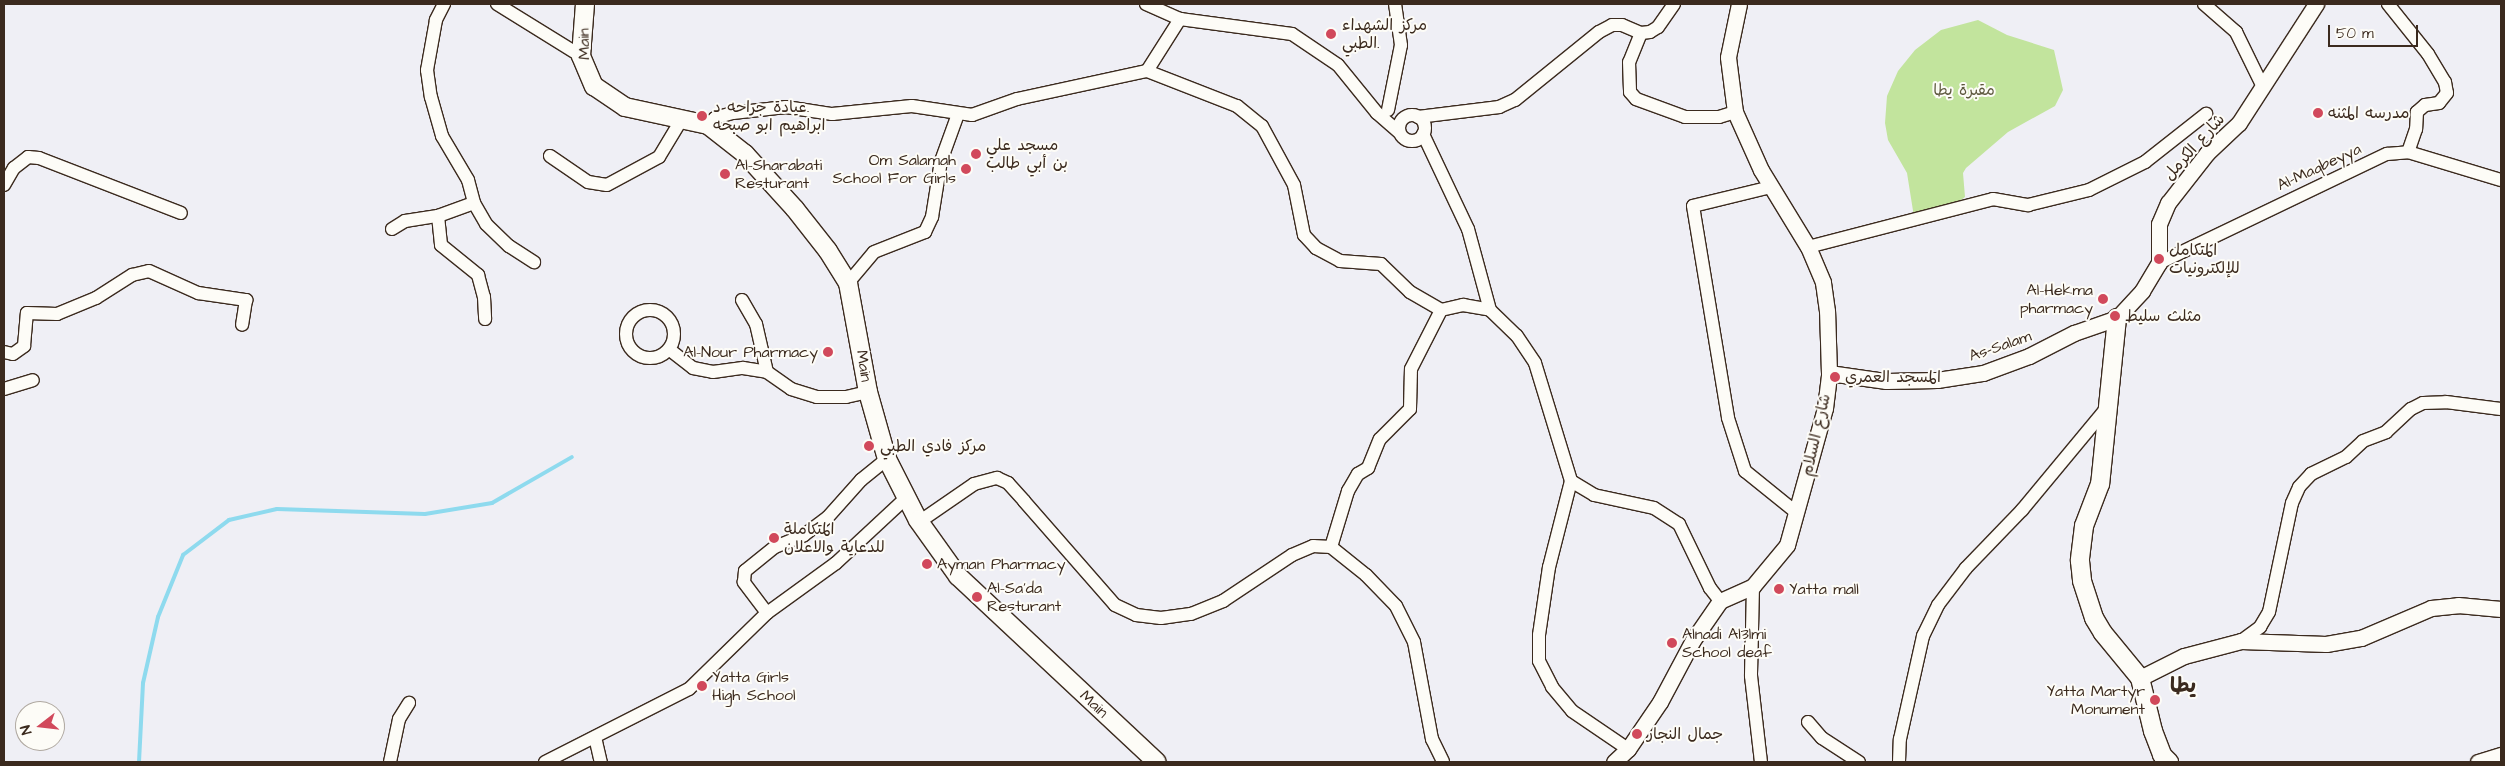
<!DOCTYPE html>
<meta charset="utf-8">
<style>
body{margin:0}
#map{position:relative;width:2505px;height:766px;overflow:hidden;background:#efeff5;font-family:"Architects Daughter","Playpen Sans Arabic",sans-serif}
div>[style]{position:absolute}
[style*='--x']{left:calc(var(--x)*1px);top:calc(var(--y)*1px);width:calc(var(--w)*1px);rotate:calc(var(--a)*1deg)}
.green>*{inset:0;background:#c2e49d}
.stream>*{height:4px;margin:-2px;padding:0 2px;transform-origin:2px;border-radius:2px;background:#8edaee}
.roads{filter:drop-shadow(1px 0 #3b2a1e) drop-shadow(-1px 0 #3b2a1e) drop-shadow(0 1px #3b2a1e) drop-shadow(0 -1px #3b2a1e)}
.minor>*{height:12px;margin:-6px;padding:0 6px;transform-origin:6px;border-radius:6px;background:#fdfcf7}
.minor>.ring{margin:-6px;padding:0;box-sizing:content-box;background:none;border:12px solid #fdfcf7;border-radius:50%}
.tertiary>*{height:15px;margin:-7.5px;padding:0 7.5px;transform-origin:7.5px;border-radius:7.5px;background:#fdfcf7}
.secondary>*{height:18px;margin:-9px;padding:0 9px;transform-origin:9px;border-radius:9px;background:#fdfcf7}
.dots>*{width:14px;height:14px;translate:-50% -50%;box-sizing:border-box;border:2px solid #fdfcf7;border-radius:50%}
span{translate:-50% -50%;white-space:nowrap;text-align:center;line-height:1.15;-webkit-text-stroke:4px #fdfcf7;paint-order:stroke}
.poi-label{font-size:16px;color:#3b2a1e}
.left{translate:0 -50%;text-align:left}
.right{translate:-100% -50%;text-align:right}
.street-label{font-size:16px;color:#3b2a1e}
.park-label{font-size:16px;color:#5d583e}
.district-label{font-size:21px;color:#3b2a1e;font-weight:700}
.frame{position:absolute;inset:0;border:5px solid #3b2a1e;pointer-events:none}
.north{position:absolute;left:15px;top:701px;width:50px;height:50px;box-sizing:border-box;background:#fdfcf7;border:1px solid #afa8a0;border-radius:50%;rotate:254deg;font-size:14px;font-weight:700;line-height:20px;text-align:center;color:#3b2a1e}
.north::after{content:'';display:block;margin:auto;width:18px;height:22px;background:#d1495b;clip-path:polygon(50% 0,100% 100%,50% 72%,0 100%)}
.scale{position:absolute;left:2328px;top:25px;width:90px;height:22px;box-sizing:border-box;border:2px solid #3b2a1e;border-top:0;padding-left:6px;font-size:15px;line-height:18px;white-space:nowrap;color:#3b2a1e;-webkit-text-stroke:4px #fdfcf7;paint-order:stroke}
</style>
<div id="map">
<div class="green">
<i style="clip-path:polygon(1978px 20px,2007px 35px,2054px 50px,2063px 90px,2055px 106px,2008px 132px,1966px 168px,1963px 173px,1965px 197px,1953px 206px,1914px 217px,1907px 173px,1888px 140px,1885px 123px,1887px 96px,1898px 71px,1915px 50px,1941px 30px)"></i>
</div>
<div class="stream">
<i style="--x:139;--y:762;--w:79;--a:-87.1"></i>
<i style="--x:143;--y:683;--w:68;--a:-77.2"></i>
<i style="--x:158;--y:617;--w:67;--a:-68"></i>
<i style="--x:183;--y:555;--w:58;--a:-37.3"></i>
<i style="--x:229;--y:520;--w:49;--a:-12.9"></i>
<i style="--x:277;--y:509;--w:148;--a:1.9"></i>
<i style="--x:425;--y:514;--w:68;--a:-9.3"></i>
<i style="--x:492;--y:503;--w:92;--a:-29.9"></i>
</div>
<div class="roads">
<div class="minor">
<i style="--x:444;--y:4;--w:18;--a:117"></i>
<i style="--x:436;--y:20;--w:51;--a:100.2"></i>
<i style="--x:427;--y:70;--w:27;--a:82"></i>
<i style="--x:431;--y:97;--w:41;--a:74.2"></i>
<i style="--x:442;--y:136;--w:51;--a:59.4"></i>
<i style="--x:468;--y:180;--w:24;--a:75"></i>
<i style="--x:474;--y:203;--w:24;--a:60"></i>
<i style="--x:486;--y:224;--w:32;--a:44"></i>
<i style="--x:509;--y:246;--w:30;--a:33"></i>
<i style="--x:497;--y:4;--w:99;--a:31.8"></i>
<i style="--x:1146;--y:4;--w:37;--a:24"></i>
<i style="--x:1180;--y:19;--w:113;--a:7.6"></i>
<i style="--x:1292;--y:34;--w:55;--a:34"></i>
<i style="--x:1338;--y:65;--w:62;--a:50.9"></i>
<i style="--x:1377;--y:113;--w:30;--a:41"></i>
<i style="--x:2204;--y:4;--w:43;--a:41.2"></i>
<i style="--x:2236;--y:32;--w:59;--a:63.9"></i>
<i style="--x:2388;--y:4;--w:64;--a:51.3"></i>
<i style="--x:2428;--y:54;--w:33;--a:59"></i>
<i style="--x:2445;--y:82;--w:11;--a:80"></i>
<i style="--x:2447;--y:93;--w:13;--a:129"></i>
<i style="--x:2439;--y:103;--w:14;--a:172"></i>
<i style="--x:2425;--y:105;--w:11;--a:139"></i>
<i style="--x:2417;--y:112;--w:17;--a:93"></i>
<i style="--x:2416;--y:129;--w:24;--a:109"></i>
<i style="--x:1641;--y:33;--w:31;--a:112"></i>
<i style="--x:1629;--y:62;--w:30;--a:88"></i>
<i style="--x:1630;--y:92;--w:9;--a:49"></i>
<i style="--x:1636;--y:99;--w:52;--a:20.2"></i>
<i style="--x:1685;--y:117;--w:34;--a:0"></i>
<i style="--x:1719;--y:117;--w:17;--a:-17"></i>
<i style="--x:1147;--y:71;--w:62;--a:-57.6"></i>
<i style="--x:1388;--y:110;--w:66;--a:-78.7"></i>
<i style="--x:1401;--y:45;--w:41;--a:-98.3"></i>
<i class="ring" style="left:1399px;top:115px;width:14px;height:14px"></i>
<i style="--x:1418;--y:117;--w:82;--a:-7"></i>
<i style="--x:1499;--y:107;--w:17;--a:-24"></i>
<i style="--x:1515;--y:100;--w:108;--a:-39"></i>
<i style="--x:1599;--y:32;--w:15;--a:-28"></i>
<i style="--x:1612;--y:25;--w:10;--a:0"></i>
<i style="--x:1622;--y:25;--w:21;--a:23"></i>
<i style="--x:1641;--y:33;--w:9;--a:-6"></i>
<i style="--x:1650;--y:32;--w:9;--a:-32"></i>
<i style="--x:1658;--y:27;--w:28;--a:-55"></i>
<i style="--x:708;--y:125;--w:10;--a:-45"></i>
<i style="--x:715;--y:118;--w:19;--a:-16"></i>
<i style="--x:733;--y:113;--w:53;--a:-6.5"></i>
<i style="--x:786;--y:107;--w:47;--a:8.7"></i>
<i style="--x:832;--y:114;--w:80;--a:-5.7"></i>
<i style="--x:912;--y:106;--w:61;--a:8.5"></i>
<i style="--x:972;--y:115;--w:48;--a:-19.6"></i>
<i style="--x:1017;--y:99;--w:133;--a:-12.2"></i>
<i style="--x:1147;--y:71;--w:97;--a:21.3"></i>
<i style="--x:1237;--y:106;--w:32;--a:39"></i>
<i style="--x:1262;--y:126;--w:67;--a:61.5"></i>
<i style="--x:1294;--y:185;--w:51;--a:78.7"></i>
<i style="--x:1304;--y:235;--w:18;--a:47"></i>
<i style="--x:1316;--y:248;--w:27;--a:28"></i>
<i style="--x:1340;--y:261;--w:41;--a:4.2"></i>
<i style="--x:1381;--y:264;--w:40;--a:44"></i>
<i style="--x:1410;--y:292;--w:36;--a:30"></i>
<i style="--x:1423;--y:134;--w:105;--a:64.7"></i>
<i style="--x:1468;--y:229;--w:84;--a:74.8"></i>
<i style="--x:1490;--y:310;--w:37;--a:44"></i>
<i style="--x:1517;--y:336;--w:32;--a:56"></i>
<i style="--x:1535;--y:363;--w:123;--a:73"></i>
<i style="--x:1571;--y:481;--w:89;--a:104.3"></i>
<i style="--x:1549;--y:567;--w:69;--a:98.4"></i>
<i style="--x:1539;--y:635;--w:26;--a:90"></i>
<i style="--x:1539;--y:661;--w:29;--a:63"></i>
<i style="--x:1552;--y:687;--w:31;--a:50"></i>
<i style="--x:1572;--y:711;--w:68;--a:34.2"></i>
<i style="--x:550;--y:156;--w:46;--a:34.4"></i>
<i style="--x:588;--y:182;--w:19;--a:9"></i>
<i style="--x:607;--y:185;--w:59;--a:-28.3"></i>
<i style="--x:659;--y:157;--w:41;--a:-59"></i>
<i style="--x:4;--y:185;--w:20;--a:-60"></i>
<i style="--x:14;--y:168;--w:18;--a:-38"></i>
<i style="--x:28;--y:157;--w:11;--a:5"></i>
<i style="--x:39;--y:158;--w:152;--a:21.2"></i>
<i style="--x:1771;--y:187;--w:80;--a:166.3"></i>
<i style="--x:1693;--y:206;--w:215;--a:80.6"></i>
<i style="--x:1728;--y:418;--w:56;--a:72.2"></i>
<i style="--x:1745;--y:471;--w:67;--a:38.9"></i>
<i style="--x:438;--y:216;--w:29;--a:84"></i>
<i style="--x:441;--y:245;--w:48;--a:39"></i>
<i style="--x:478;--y:275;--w:23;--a:75"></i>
<i style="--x:484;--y:297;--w:22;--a:87"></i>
<i style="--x:392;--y:229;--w:15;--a:-32"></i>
<i style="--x:405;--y:221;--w:33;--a:-9"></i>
<i style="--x:438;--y:216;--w:38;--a:-20"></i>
<i style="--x:1808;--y:247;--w:191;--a:-14.5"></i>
<i style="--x:1993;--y:199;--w:36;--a:10"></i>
<i style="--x:2028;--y:205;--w:63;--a:-13.8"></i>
<i style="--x:2089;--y:190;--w:63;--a:-26.6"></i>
<i style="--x:2145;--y:162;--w:78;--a:-38.2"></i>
<i style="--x:2159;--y:263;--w:253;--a:-25.6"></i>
<i style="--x:2387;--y:154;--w:21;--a:-5"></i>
<i style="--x:2408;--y:152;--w:97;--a:16.8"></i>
<i style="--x:848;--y:283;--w:40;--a:-50"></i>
<i style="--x:874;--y:252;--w:55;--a:-21.4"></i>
<i style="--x:925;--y:232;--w:17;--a:-65"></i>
<i style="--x:932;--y:217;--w:57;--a:-80.9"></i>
<i style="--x:941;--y:161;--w:50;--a:-70.1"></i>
<i style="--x:742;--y:300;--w:28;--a:60"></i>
<i style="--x:756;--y:324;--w:49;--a:77.1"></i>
<i class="ring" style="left:626px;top:310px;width:36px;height:36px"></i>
<i style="--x:670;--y:350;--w:29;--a:38"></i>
<i style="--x:693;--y:368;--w:20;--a:11"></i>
<i style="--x:713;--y:372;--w:30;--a:-8"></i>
<i style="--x:743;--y:368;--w:24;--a:9"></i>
<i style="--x:767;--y:372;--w:29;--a:35"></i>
<i style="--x:791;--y:389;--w:27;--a:17"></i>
<i style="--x:817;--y:397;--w:29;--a:0"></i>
<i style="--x:846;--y:397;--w:23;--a:-13"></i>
<i style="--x:4;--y:352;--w:9;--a:13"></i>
<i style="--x:13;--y:354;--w:14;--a:-36"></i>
<i style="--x:24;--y:346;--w:33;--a:-85"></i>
<i style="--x:27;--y:313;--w:30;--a:2"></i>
<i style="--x:57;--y:314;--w:42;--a:-22.3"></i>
<i style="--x:96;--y:298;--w:43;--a:-32.6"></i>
<i style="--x:132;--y:275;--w:17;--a:-13"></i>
<i style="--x:149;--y:271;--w:54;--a:24.2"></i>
<i style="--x:198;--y:293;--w:49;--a:8.3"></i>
<i style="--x:246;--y:300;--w:25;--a:99"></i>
<i style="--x:4;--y:389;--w:30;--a:-17"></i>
<i style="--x:1571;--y:481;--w:27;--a:31"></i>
<i style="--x:1594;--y:495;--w:61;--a:12.2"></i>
<i style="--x:1654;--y:508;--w:30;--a:33"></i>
<i style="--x:1679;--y:524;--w:71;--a:64.2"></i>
<i style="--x:1710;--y:588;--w:16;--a:52"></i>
<i style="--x:919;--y:522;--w:67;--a:-34.6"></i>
<i style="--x:974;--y:484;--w:24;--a:-15"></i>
<i style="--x:997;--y:478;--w:12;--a:24"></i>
<i style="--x:1008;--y:483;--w:24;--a:48"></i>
<i style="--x:1024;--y:501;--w:138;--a:48.8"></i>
<i style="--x:1115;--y:605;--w:23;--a:25"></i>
<i style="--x:1136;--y:615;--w:25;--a:7"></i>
<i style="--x:1161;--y:618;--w:30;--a:-8"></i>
<i style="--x:1191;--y:614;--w:35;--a:-22"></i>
<i style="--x:1223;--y:601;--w:83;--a:-33.7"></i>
<i style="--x:1292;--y:555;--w:23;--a:-23"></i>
<i style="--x:1313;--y:546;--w:18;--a:3"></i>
<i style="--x:1331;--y:547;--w:45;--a:38.7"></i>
<i style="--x:1366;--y:575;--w:43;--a:45.9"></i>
<i style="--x:1396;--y:606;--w:40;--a:63.4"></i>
<i style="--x:1414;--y:642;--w:99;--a:79.5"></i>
<i style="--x:1432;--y:739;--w:25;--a:64"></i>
<i style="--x:1331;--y:547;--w:59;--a:-73.1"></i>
<i style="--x:1348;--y:491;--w:20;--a:-60"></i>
<i style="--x:1358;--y:474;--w:12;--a:-31"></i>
<i style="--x:1368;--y:468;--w:31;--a:-68"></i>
<i style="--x:1380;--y:439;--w:42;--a:-45"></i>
<i style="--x:1410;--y:409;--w:40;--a:-88.6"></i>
<i style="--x:1411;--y:369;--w:66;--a:-63"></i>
<i style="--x:1441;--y:310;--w:23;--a:-13"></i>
<i style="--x:1463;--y:305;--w:27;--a:10"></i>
<i style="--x:1753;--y:586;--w:90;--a:91.3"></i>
<i style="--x:1751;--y:676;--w:87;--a:83.4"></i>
<i style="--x:767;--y:613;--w:39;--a:-127"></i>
<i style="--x:744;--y:582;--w:11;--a:-85"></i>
<i style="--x:745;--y:571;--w:38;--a:-39"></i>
<i style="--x:775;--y:547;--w:31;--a:-22"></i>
<i style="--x:804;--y:535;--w:30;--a:-37"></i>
<i style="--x:828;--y:517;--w:50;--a:-48.3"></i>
<i style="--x:861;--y:480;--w:33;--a:-39"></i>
<i style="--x:2241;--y:641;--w:24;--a:-36"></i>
<i style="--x:2260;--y:627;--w:17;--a:-59"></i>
<i style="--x:2269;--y:612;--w:111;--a:-78.1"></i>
<i style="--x:2292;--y:503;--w:17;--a:-66"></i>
<i style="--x:2299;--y:487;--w:18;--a:-47"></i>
<i style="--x:2311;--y:474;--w:39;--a:-26"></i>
<i style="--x:2346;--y:457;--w:23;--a:-43"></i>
<i style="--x:2363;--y:441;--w:25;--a:-21"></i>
<i style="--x:2386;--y:432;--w:34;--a:-43"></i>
<i style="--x:2411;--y:409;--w:13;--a:-27"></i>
<i style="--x:2423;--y:403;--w:23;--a:-2"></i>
<i style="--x:2446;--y:402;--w:55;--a:7.3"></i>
<i style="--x:1808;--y:722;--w:21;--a:49"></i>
<i style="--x:1822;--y:738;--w:44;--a:33"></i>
<i style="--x:595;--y:737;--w:26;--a:77"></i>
<i style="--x:390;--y:762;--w:44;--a:-78.2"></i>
<i style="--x:399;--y:719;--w:19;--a:-58"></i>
<i style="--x:545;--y:762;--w:161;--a:-26.9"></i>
<i style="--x:689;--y:689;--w:109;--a:-44.3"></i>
<i style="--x:767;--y:613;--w:85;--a:-35.9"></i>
<i style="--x:836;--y:563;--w:97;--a:-42.9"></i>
<i style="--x:1899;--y:762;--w:23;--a:-88"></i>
<i style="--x:1900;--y:739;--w:106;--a:-77.4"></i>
<i style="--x:1923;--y:636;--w:34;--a:-64"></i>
<i style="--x:1938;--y:605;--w:46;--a:-52.9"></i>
<i style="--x:1966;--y:568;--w:81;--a:-46"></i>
<i style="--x:2022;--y:510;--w:131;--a:-50.3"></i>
</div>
<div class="tertiary">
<i style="--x:1829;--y:373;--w:58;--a:8"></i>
<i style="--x:1886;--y:381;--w:51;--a:-1.1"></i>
<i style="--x:1937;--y:380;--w:47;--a:-8.7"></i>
<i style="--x:1983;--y:373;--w:49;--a:-20.3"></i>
<i style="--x:2029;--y:356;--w:51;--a:-27.1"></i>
<i style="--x:2074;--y:333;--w:46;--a:-19.2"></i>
<i style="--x:2117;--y:318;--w:37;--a:-47"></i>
<i style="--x:2142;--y:291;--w:33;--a:-59"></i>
<i style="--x:2159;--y:263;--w:39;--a:-90"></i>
<i style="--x:2159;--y:224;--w:23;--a:-67"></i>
<i style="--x:2168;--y:203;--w:63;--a:-52"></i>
<i style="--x:2207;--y:153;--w:44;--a:-43.2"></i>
<i style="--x:2239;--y:123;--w:142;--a:-57.1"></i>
<i style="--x:2140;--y:678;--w:49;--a:-26.6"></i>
<i style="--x:2184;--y:656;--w:59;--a:-14.7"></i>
<i style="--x:2241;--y:641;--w:85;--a:2"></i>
<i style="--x:2326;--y:644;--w:36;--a:-10"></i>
<i style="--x:2361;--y:638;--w:76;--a:-23.2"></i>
<i style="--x:2431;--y:608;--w:27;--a:-6"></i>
<i style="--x:2458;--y:605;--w:43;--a:5.3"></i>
<i style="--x:1614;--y:762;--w:19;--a:-43"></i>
<i style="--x:1628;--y:749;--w:57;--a:-55.8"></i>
<i style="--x:1660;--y:702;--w:70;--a:-62"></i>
<i style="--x:1693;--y:640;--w:47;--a:-55.3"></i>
<i style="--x:1720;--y:601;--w:36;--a:-24"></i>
<i style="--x:1753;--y:586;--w:53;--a:-50.3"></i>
<i style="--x:1787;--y:545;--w:142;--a:-74.5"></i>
<i style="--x:1825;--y:408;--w:35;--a:-83"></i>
<i style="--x:1829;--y:373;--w:62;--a:-91.8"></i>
<i style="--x:1827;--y:311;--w:29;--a:-98"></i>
<i style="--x:1823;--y:282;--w:38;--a:-113"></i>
<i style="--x:1808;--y:247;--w:90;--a:-121.4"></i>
<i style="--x:1761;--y:170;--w:64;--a:-114.1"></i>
<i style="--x:1735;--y:112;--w:55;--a:-97.3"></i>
<i style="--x:1728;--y:57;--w:54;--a:-78.3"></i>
<i style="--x:2478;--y:762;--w:24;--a:-17"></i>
</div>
<div class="secondary">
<i style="--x:585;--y:4;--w:52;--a:94.4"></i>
<i style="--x:581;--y:56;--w:33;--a:67"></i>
<i style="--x:594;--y:86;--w:37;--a:34"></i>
<i style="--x:625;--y:107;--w:85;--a:12.2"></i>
<i style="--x:708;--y:125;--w:47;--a:38.1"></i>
<i style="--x:745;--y:154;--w:74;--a:47.7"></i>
<i style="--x:795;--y:209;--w:53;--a:51.8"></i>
<i style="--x:828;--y:251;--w:38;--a:58"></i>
<i style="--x:848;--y:283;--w:111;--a:79.6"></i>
<i style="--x:868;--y:392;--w:70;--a:74.2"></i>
<i style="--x:887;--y:459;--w:68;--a:63.1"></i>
<i style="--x:918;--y:520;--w:69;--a:54.5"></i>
<i style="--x:958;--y:576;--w:272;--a:43.1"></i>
<i style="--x:2117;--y:318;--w:167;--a:95.8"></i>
<i style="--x:2100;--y:484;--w:45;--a:110.9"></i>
<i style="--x:2084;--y:526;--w:35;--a:97"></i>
<i style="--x:2080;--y:561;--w:20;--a:84"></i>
<i style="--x:2082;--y:581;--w:39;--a:72"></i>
<i style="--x:2094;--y:618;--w:17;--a:59"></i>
<i style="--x:2103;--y:633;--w:58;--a:50.6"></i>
<i style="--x:2140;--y:678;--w:55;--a:76.2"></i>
<i style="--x:2153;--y:731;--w:26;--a:69"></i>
<i style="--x:2162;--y:755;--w:10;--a:45"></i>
</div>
</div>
<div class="dots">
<i style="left:1331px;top:34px;background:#d1495b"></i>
<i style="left:2318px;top:113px;background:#d1495b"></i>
<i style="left:702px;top:116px;background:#d1495b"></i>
<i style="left:976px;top:154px;background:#d1495b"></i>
<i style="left:966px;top:169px;background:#d1495b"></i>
<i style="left:725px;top:174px;background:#d1495b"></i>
<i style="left:2159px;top:259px;background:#d1495b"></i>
<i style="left:2103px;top:299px;background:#d1495b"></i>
<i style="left:2115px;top:316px;background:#d1495b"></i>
<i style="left:828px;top:352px;background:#d1495b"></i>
<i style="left:1835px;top:377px;background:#d1495b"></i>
<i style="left:869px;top:446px;background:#d1495b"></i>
<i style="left:774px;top:538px;background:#d1495b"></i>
<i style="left:927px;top:564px;background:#d1495b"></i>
<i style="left:1779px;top:589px;background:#d1495b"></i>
<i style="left:977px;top:597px;background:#d1495b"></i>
<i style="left:1672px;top:643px;background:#d1495b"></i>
<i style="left:702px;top:686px;background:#d1495b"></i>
<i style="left:2155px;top:700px;background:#d1495b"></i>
<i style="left:1637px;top:734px;background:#d1495b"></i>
</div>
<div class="poi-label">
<span class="left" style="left:1342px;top:34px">مركز الشهداء<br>الطبي.</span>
<span class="left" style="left:713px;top:116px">عيادة جراحه د.<br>ابراهيم ابو صبحه</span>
<span class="left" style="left:2328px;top:113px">مدرسه المثنه</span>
<span class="left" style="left:986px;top:154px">مسجد علي<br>بن أبي طالب</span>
<span class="right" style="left:956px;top:169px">Om Salamah<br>School For Girls</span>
<span class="left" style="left:735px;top:174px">Al-Sharabati<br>Resturant</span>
<span class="left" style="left:2169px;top:259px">المتكامل<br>للإلكترونيات</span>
<span class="right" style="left:2093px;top:299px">Al-Hekma<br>pharmacy</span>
<span class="left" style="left:2125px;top:316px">مثلث سليط</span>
<span class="right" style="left:818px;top:352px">Al-Nour Pharmacy</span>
<span class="left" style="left:1845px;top:377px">المسجد العمري</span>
<span class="left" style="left:880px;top:446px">مركز فادي الطبي</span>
<span class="left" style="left:784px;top:538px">المتكاملة<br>للدعاية والاعلان</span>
<span class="left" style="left:937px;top:564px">Ayman Pharmacy</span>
<span class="left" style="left:987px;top:597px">Al-Sa'da<br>Resturant</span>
<span class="left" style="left:1789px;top:589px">Yatta mall</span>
<span class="left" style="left:1682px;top:643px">Alnadi Al3lmi<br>School deaf</span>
<span class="left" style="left:712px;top:686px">Yatta Girls<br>High School</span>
<span class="right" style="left:2145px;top:700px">Yatta Martyr<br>Monument</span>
<span class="left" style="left:1647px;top:734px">جمال النجار</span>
</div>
<div class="street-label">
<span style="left:584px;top:44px;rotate:-91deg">Main</span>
<span style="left:2194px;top:147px;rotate:-48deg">شارع الكرمل</span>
<span style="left:2319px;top:167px;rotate:-25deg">Al-Maqbeyya</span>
<span style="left:2000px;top:346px;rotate:-19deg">As-Salam</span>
<span style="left:864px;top:366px;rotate:81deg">Main</span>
<span style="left:1816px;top:435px;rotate:-77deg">شارع السلام</span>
<span style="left:1094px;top:704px;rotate:43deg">Main</span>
</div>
<div class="park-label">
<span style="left:1964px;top:90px">مقبرة يطا</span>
</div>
<div class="district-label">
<span style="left:2183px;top:686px">يطا</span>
</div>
<div class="frame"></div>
<div class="north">N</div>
<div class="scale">50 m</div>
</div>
